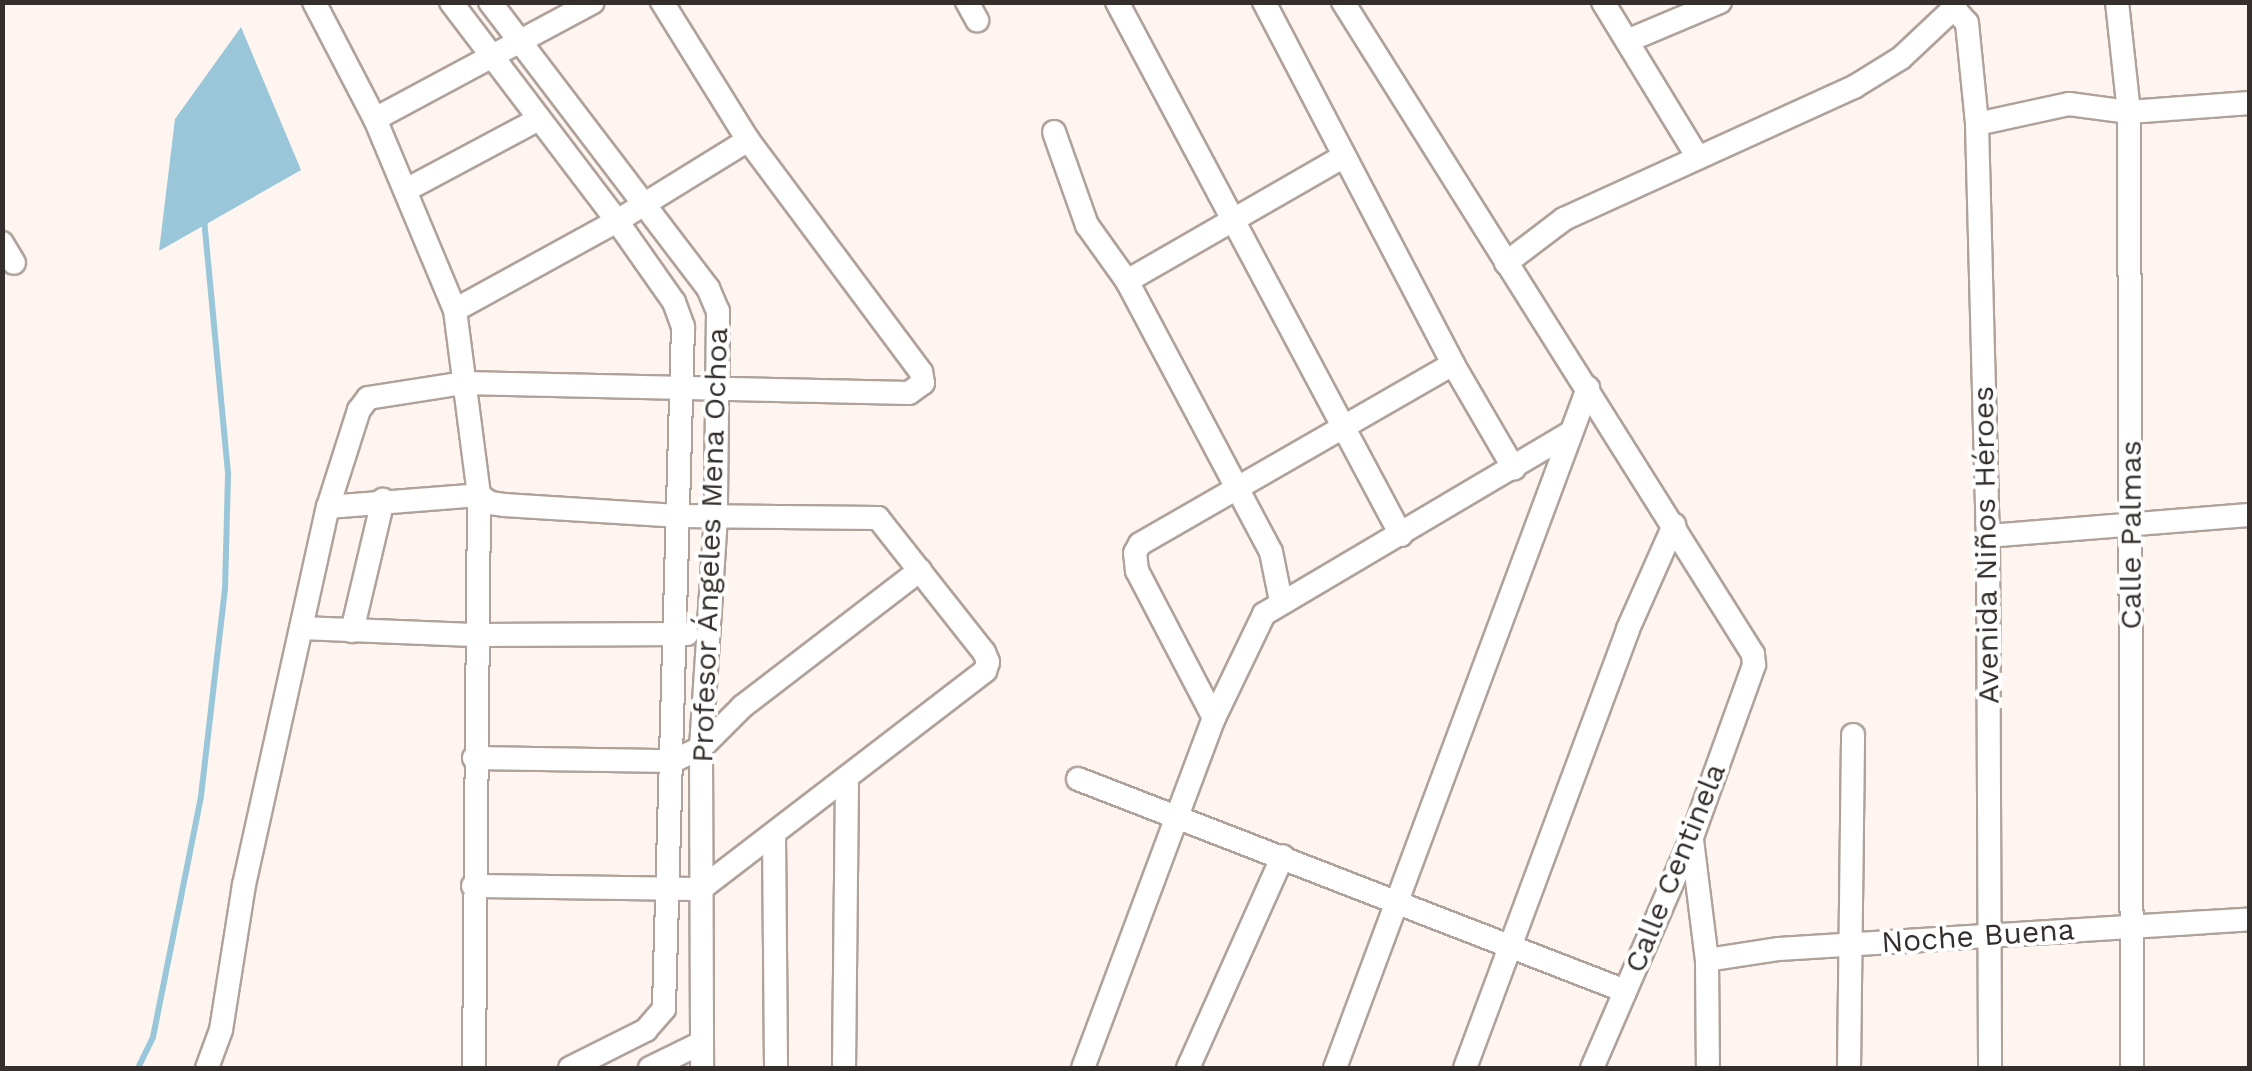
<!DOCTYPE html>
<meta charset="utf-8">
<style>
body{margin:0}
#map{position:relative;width:2252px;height:1071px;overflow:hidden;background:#fef5f0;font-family:"Work Sans",sans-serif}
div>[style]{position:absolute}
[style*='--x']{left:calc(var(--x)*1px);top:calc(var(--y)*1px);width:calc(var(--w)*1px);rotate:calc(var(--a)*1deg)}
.water>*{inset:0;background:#99c7d9}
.stream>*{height:6px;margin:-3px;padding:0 3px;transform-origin:3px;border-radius:3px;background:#99c7d9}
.roads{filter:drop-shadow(2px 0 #b0a29a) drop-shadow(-2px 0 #b0a29a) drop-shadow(0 2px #b0a29a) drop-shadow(0 -2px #b0a29a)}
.minor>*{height:22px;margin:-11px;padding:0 11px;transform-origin:11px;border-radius:11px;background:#fff}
span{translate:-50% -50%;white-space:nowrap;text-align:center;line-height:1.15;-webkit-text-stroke:8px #fff;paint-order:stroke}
.street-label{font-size:30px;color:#342f2c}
.frame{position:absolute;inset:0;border:5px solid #342f2c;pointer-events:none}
</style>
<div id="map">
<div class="water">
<i style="clip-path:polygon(241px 27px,301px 170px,159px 251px,175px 119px)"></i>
</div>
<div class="stream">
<i style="--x:138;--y:1068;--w:34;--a:-64"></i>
<i style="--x:153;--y:1037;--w:246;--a:-78.7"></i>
<i style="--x:201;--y:796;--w:207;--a:-83.4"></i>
<i style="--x:225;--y:590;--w:117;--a:-88.5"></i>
<i style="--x:228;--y:473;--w:254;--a:-95.4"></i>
</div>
<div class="roads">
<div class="minor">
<i style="--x:314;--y:2;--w:132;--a:62.5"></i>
<i style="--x:375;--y:119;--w:207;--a:67.3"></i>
<i style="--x:455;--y:310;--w:187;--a:82.6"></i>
<i style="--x:479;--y:495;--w:573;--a:90.5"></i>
<i style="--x:451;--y:2;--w:275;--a:52.8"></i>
<i style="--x:617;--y:221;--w:99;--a:54.9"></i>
<i style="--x:674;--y:302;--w:27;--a:70"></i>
<i style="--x:683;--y:327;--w:682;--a:91.6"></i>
<i style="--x:664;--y:1009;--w:28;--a:131"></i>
<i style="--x:646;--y:1030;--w:85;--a:153.4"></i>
<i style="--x:490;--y:2;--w:360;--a:52.7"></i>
<i style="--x:708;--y:288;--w:25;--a:67"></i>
<i style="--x:718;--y:311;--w:205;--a:90.6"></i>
<i style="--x:716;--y:516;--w:232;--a:93.7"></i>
<i style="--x:701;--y:748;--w:320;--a:89.8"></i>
<i style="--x:967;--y:2;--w:21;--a:61"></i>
<i style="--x:1117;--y:2;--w:604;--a:61.95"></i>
<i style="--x:1264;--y:2;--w:408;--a:62.4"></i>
<i style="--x:1453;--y:364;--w:121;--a:59.8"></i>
<i style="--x:1343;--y:2;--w:770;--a:57.84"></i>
<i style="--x:1753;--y:654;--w:11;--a:85"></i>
<i style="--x:1754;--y:665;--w:183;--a:109.8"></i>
<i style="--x:1692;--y:837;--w:252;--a:113.4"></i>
<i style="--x:1603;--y:2;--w:180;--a:58.6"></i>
<i style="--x:2117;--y:2;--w:111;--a:83.8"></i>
<i style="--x:2129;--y:112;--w:956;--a:89.82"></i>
<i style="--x:1627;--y:41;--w:101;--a:-22.8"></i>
<i style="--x:375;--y:119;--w:247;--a:-28.2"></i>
<i style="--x:1977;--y:124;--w:94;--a:-12.3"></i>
<i style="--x:2069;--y:104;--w:61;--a:7.6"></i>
<i style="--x:2129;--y:112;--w:121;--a:-4.3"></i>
<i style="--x:1054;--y:132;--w:99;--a:70.5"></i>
<i style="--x:1087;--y:225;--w:69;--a:54.5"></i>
<i style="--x:1127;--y:281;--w:307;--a:62"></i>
<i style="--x:1271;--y:552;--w:50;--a:78.5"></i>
<i style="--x:406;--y:190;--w:151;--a:-28.1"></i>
<i style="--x:2;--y:243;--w:23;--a:59"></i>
<i style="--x:1506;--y:263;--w:73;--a:-37.2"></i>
<i style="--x:1564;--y:219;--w:319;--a:-24.5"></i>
<i style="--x:1854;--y:87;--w:55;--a:-31.7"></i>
<i style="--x:1901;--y:58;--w:66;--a:-43.2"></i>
<i style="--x:1949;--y:13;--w:9;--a:0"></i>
<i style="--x:1958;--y:13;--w:13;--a:48"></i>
<i style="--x:1967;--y:23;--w:101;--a:84.3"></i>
<i style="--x:1977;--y:124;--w:412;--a:88.5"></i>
<i style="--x:1988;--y:536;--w:532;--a:89.78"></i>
<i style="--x:1127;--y:281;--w:250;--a:-29.9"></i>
<i style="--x:455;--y:310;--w:185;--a:-28.8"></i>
<i style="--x:617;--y:221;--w:154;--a:-31.7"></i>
<i style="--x:328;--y:507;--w:151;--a:-4.5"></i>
<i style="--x:479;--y:495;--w:14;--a:36"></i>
<i style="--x:490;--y:503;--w:14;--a:8"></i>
<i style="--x:504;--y:505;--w:177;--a:3.6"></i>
<i style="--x:681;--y:516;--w:197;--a:0.6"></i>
<i style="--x:878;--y:518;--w:171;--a:51.7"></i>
<i style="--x:984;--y:652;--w:11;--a:68"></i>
<i style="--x:988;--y:662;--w:9;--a:108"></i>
<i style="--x:985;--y:671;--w:358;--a:142.5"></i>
<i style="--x:701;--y:889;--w:228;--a:-179.2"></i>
<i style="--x:1988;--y:536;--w:263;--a:-4.6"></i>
<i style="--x:301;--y:628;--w:178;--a:2.3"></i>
<i style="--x:479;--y:635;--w:208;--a:-0.3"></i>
<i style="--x:352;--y:631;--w:135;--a:-76.7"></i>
<i style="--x:1214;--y:718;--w:166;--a:-117.6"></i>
<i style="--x:1137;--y:571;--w:18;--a:-96"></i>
<i style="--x:1135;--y:553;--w:10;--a:-61"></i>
<i style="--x:1140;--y:544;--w:361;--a:-29.9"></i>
<i style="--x:474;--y:758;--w:199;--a:0.9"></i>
<i style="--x:673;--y:761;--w:31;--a:-25"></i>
<i style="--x:701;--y:748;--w:59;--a:-45"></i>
<i style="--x:743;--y:706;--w:223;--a:-37.5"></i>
<i style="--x:1078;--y:779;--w:587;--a:21.18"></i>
<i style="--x:774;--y:835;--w:233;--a:89.5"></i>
<i style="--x:1692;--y:840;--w:121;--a:82.9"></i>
<i style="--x:1707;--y:960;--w:108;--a:89.5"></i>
<i style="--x:1707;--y:960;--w:73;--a:-8.7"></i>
<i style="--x:1779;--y:949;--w:472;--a:-3.6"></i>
<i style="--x:207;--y:1068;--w:40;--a:-69.8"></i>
<i style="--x:221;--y:1030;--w:147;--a:-81"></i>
<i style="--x:244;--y:885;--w:387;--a:-77.5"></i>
<i style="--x:328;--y:507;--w:102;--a:-72.3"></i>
<i style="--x:359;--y:410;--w:15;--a:-53"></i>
<i style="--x:368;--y:398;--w:97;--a:-8.9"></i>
<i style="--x:464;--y:383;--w:445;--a:1.3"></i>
<i style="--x:909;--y:393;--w:17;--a:-36"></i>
<i style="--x:923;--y:383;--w:11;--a:-100"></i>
<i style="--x:921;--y:372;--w:289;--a:-126.7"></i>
<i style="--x:748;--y:140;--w:163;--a:-121.9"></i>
<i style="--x:650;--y:1068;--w:57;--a:-26.1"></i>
<i style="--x:844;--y:1068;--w:287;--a:-89.4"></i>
<i style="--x:1083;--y:1068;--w:374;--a:-69.5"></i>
<i style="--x:1214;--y:718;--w:115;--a:-64.3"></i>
<i style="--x:1264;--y:614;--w:356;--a:-30.6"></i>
<i style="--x:1188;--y:1068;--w:232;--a:-65.9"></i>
<i style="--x:1335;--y:1068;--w:726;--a:-69.59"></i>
<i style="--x:1465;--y:1068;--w:468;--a:-69.6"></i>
<i style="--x:1628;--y:629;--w:114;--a:-66.1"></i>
<i style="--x:1849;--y:1068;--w:333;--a:-89.3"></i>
</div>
</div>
<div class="street-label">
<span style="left:2131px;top:535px;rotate:-90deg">Calle Palmas</span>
<span style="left:710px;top:545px;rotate:-88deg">Profesor Ángeles Mena Ochoa</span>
<span style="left:1986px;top:545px;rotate:-91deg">Avenida Niños Héroes</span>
<span style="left:1675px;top:868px;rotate:-68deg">Calle Centinela</span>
<span style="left:1978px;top:936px;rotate:-4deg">Noche Buena</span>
</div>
<div class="frame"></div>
</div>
